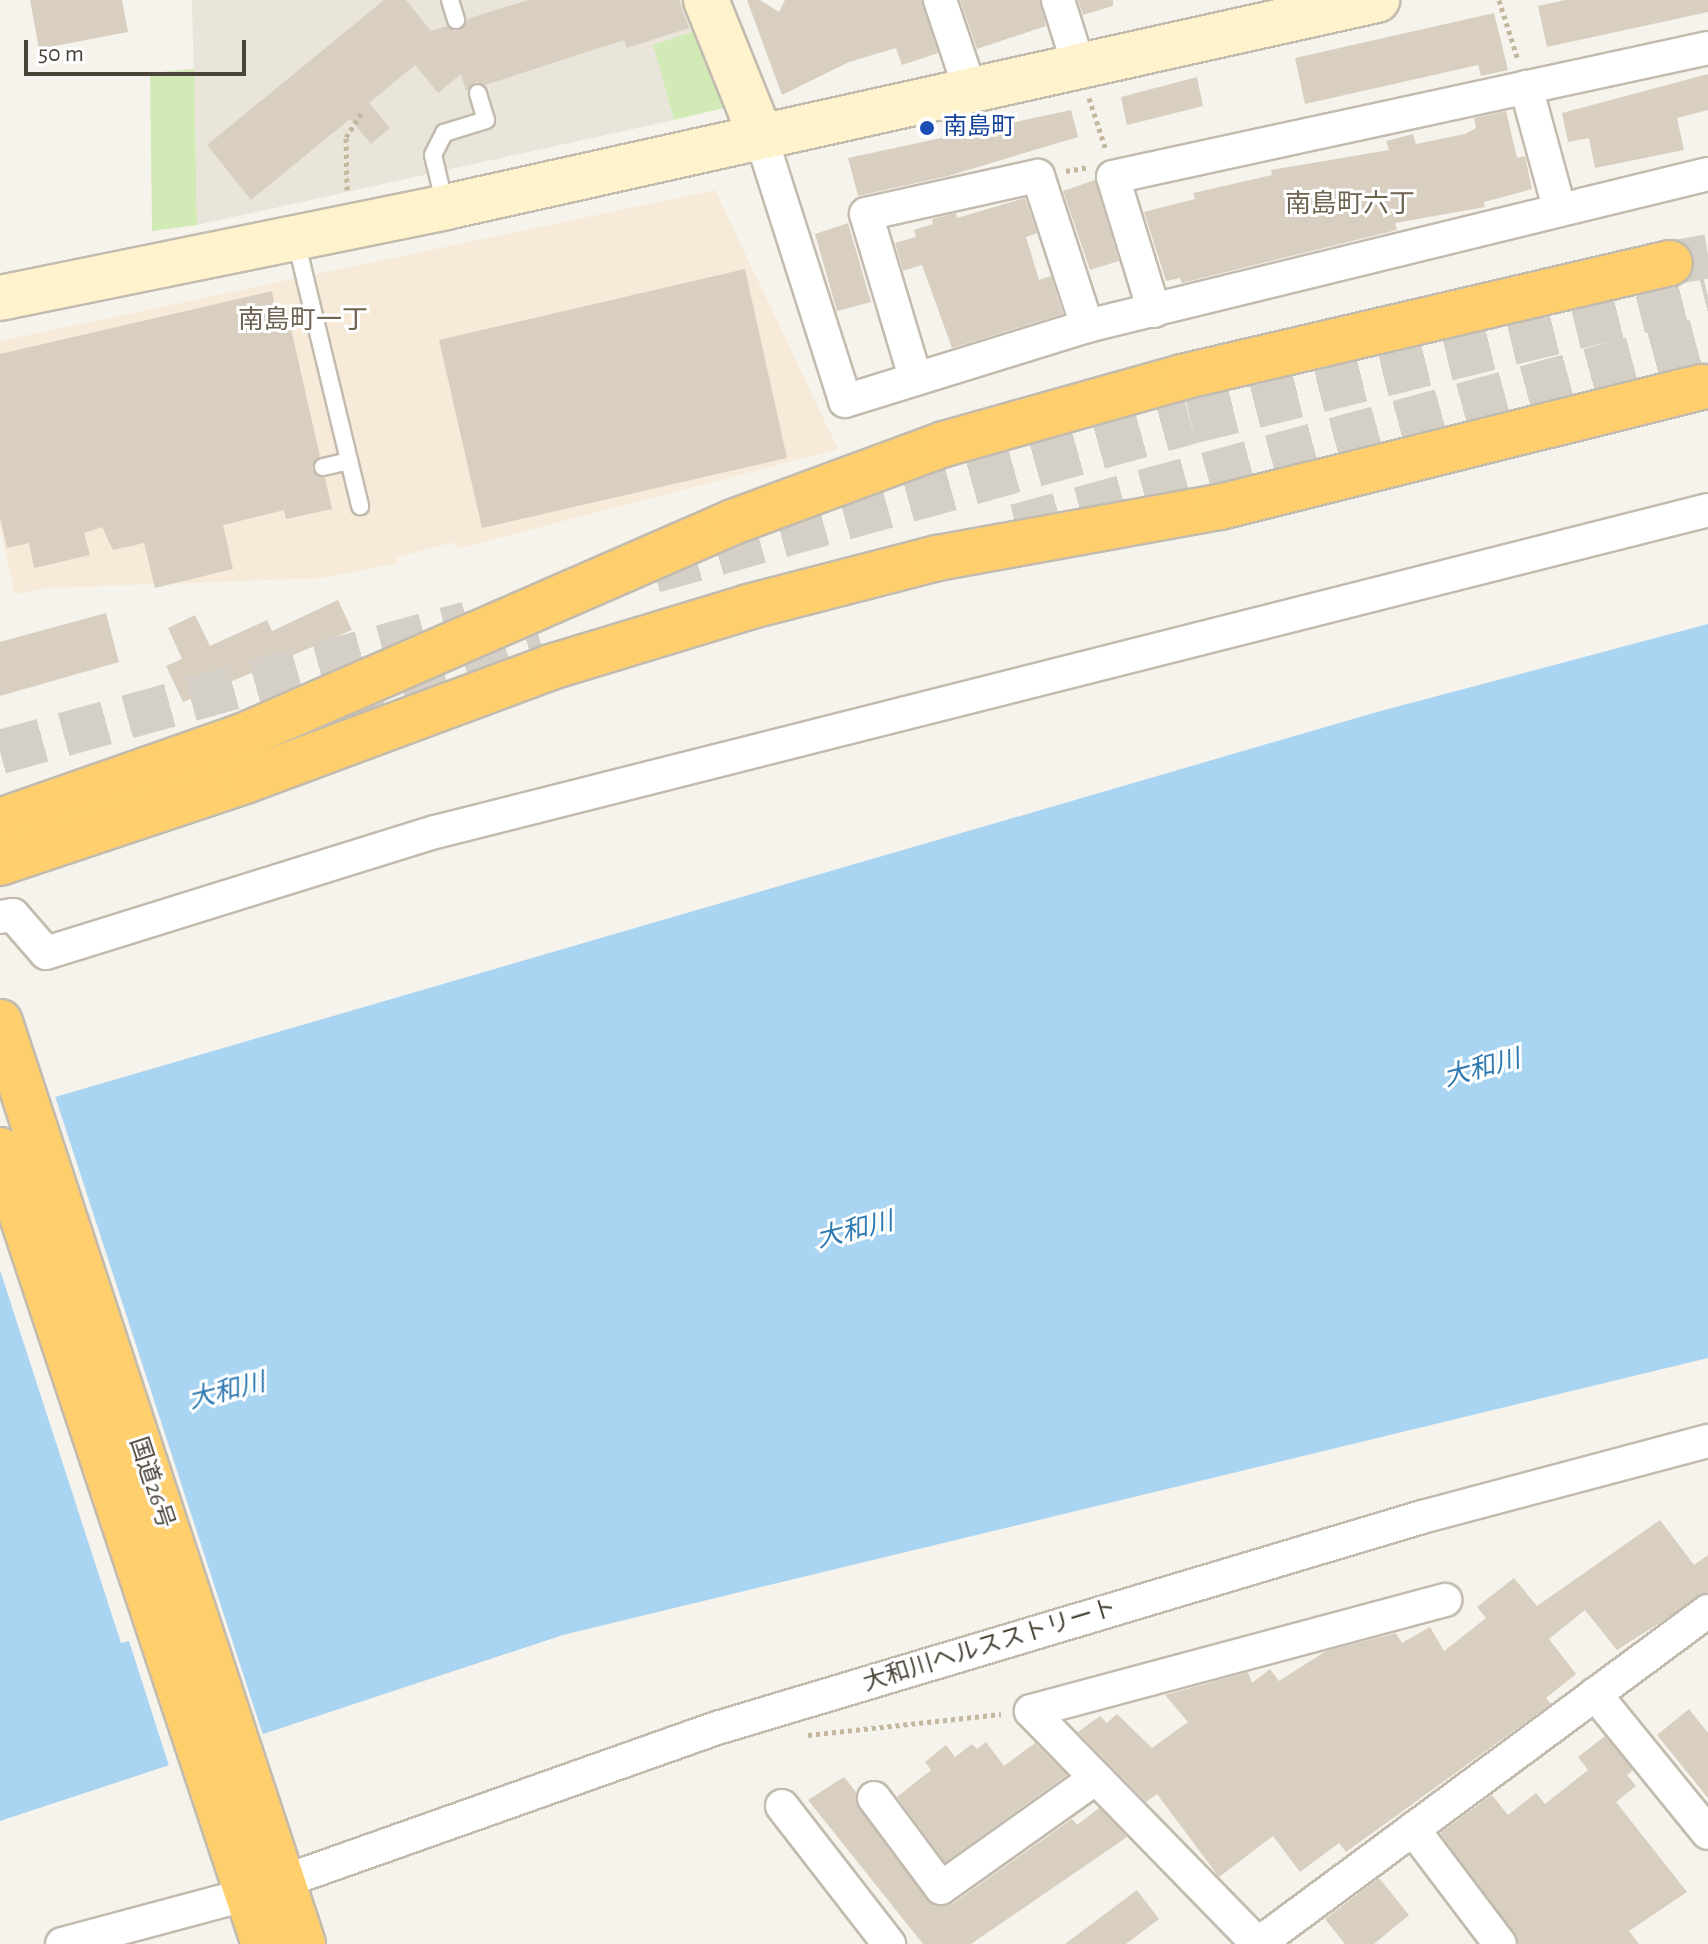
<!DOCTYPE html>
<meta charset="utf-8">
<style>
body{margin:0}
#map{position:relative;width:1708px;height:1944px;overflow:hidden;background:#f6f3ec;font-family:"Alegreya Sans","Noto Sans JP",sans-serif}
div>[style]{position:absolute}
[style*='--x']{left:calc(var(--x)*1px);top:calc(var(--y)*1px);width:calc(var(--w)*1px);rotate:calc(var(--a)*1deg)}
.residential>*{inset:0;background:#eae5da}
.commercial>*{inset:0;background:#f7ead8}
.green>*{inset:0;background:#d2eab5}
.water>*{inset:0;background:#a9d4f2}
.pier>*{inset:0;background:#f6f3ec}
.building>*{inset:0;background:#d8cfc1}
.highway-tunnel>*{height:44px;margin-top:-22px;transform-origin:0;background:repeating-linear-gradient(90deg,#d4d0c8 0 44px,transparent 0 66px)}
.path>*{height:5px;margin-top:-2.5px;transform-origin:0;background:repeating-linear-gradient(90deg,#c4b79f 0 4px,transparent 0 8px)}
.roads{filter:drop-shadow(2px 0 #c2bbae) drop-shadow(-2px 0 #c2bbae) drop-shadow(0 2px #c2bbae) drop-shadow(0 -2px #c2bbae)}
.lane>*{height:16px;margin:-8px;padding:0 8px;transform-origin:8px;border-radius:8px;background:#fff}
.street>*{height:32px;margin:-16px;padding:0 16px;transform-origin:16px;border-radius:16px;background:#fff}
.secondary>*{height:44px;margin:-22px;padding:0 22px;transform-origin:22px;border-radius:22px;background:#fff3cd}
.highway>*{height:44px;margin:-22px;padding:0 22px;transform-origin:22px;border-radius:22px;background:#ffcf6e}
.dots>*{width:22px;height:22px;translate:-50% -50%;box-sizing:border-box;border:4px solid #fff;border-radius:50%}
span{translate:-50% -50%;white-space:nowrap;text-align:center;line-height:1.15;-webkit-text-stroke:6px #fff;paint-order:stroke}
.transit-label{font-size:24px;color:#164399}
.left{translate:0 -50%;text-align:left}
.street-label{font-size:24px;color:#4b4439}
.neighbourhood-label{font-size:26px;color:#6e6250}
.water-label{font-size:26px;color:#2e7ab2;font-style:italic}
.scale{position:absolute;left:24px;top:40px;width:222px;height:36px;box-sizing:border-box;border:4px solid #4b4439;border-top:0;padding-left:10px;font-size:24px;line-height:28px;white-space:nowrap;color:#4b4439;-webkit-text-stroke:6px #fff;paint-order:stroke}
</style>
<div id="map">
<div class="residential">
<i style="clip-path:polygon(192px 0,691px 0,703px 28px,653px 45px,674px 120px,197px 225px)"></i>
</div>
<div class="commercial">
<i style="clip-path:polygon(715px 190px,838px 449px,457px 549px,454px 542px,397px 557px,398px 563px,323px 578px,46px 588px,15px 594px,0 528px,0 341px)"></i>
</div>
<div class="green">
<i style="clip-path:polygon(703px 28px,732px 106px,674px 120px,653px 45px)"></i>
<i style="clip-path:polygon(194px 69px,197px 225px,152px 231px,150px 73px)"></i>
</div>
<div class="water">
<i style="clip-path:polygon(1708px 624px,1708px 1358px,563px 1635px,0 1821px,0 1113px,1377px 712px)"></i>
</div>
<div class="pier">
<i style="clip-path:polygon(54px 1093px,264px 1738px,170px 1769px,129px 1641px,121px 1643px,0 1270px,0 1109px)"></i>
</div>
<div class="building">
<i style="clip-path:polygon(30px 0,122px 0,128px 32px,39px 49px)"></i>
<i style="clip-path:polygon(384px 0,406px 0,431px 31px,447px 26px,454px 31px,463px 28px,467px 19px,528px 0,679px 0,689px 28px,627px 48px,624px 40px,485px 85px,476px 82px,466px 91px,461px 74px,438px 93px,415px 65px,369px 103px,390px 128px,371px 144px,350px 119px,251px 200px,207px 145px)"></i>
<i style="clip-path:polygon(747px 0,760px 0,779px 12px,785px 0,922px 0,938px 53px,902px 65px,896px 48px,849px 62px,782px 95px)"></i>
<i style="clip-path:polygon(960px 0,1040px 0,1046px 26px,977px 49px)"></i>
<i style="clip-path:polygon(1078px 0,1113px 0,1113px 6px,1083px 15px)"></i>
<i style="clip-path:polygon(1565px 0,1708px 0,1708px 12px,1547px 47px,1538px 6px)"></i>
<i style="clip-path:polygon(1494px 13px,1508px 70px,1481px 76px,1478px 65px,1305px 104px,1295px 58px)"></i>
<i style="clip-path:polygon(1708px 74px,1708px 110px,1677px 118px,1684px 150px,1595px 168px,1589px 138px,1568px 142px,1562px 113px)"></i>
<i style="clip-path:polygon(1197px 77px,1203px 106px,1127px 125px,1121px 97px)"></i>
<i style="clip-path:polygon(1071px 110px,1078px 137px,948px 176px,858px 196px,848px 158px)"></i>
<i style="clip-path:polygon(1506px 111px,1517px 158px,1525px 156px,1532px 189px,1484px 202px,1485px 207px,1395px 223px,1397px 230px,1182px 283px,1180px 278px,1166px 281px,1144px 212px,1195px 199px,1193px 193px,1272px 175px,1271px 170px,1389px 150px,1386px 141px,1413px 134px,1416px 144px,1465px 134px,1476px 128px,1474px 118px)"></i>
<i style="clip-path:polygon(1095px 180px,1119px 261px,1090px 270px,1063px 191px)"></i>
<i style="clip-path:polygon(1025px 198px,1037px 233px,1026px 237px,1039px 280px,1051px 276px,1063px 314px,952px 348px,922px 265px,903px 271px,895px 243px,916px 237px,914px 230px,933px 224px,932px 219px,956px 213px,957px 218px)"></i>
<i style="clip-path:polygon(848px 223px,871px 302px,837px 311px,815px 234px)"></i>
<i style="clip-path:polygon(745px 269px,787px 458px,482px 528px,439px 340px)"></i>
<i style="clip-path:polygon(272px 291px,275px 309px,286px 307px,320px 456px,312px 469px,325px 478px,332px 509px,286px 519px,284px 510px,223px 525px,233px 569px,155px 588px,144px 543px,113px 550px,102px 527px,84px 533px,90px 555px,34px 568px,29px 543px,7px 548px,0 518px,0 354px)"></i>
<i style="clip-path:polygon(338px 600px,352px 630px,183px 702px,166px 666px,182px 659px,168px 628px,195px 615px,210px 646px,267px 620px,272px 631px)"></i>
<i style="clip-path:polygon(106px 613px,119px 662px,0 696px,0 642px)"></i>
<i style="clip-path:polygon(1660px 1520px,1694px 1565px,1708px 1555px,1708px 1592px,1617px 1650px,1585px 1610px,1549px 1639px,1576px 1674px,1546px 1698px,1551px 1704px,1346px 1852px,1339px 1843px,1300px 1872px,1273px 1836px,1219px 1877px,1157px 1794px,1146px 1802px,1078px 1732px,1100px 1716px,1107px 1723px,1117px 1714px,1152px 1748px,1188px 1722px,1165px 1695px,1248px 1672px,1252px 1683px,1270px 1669px,1279px 1681px,1326px 1651px,1396px 1633px,1402px 1643px,1430px 1627px,1444px 1651px,1486px 1618px,1477px 1607px,1514px 1578px,1537px 1606px)"></i>
<i style="clip-path:polygon(1689px 1709px,1708px 1733px,1708px 1798px,1657px 1735px)"></i>
<i style="clip-path:polygon(1605px 1736px,1633px 1770px,1627px 1775px,1636px 1786px,1616px 1802px,1687px 1892px,1629px 1931px,1639px 1944px,1519px 1944px,1440px 1833px,1492px 1795px,1508px 1815px,1536px 1793px,1545px 1804px,1588px 1770px,1578px 1757px)"></i>
<i style="clip-path:polygon(986px 1742px,1004px 1766px,1035px 1743px,1067px 1775px,945px 1862px,897px 1797px,931px 1770px,925px 1762px,946px 1745px,955px 1757px,972px 1744px,977px 1749px)"></i>
<i style="clip-path:polygon(844px 1777px,856px 1792px,859px 1809px,934px 1906px,952px 1904px,1072px 1819px,1077px 1825px,1099px 1808px,1127px 1837px,971px 1944px,923px 1944px,808px 1800px)"></i>
<i style="clip-path:polygon(1379px 1878px,1409px 1915px,1374px 1944px,1345px 1944px,1325px 1919px)"></i>
<i style="clip-path:polygon(1137px 1890px,1159px 1919px,1126px 1944px,1065px 1944px)"></i>
</div>
<div class="highway-tunnel">
<i style="--x:1670;--y:263;--w:39;--a:-10"></i>
<i style="--x:1016;--y:526;--w:717;--a:-15.2"></i>
<i style="--x:654;--y:571;--w:557;--a:-15.51"></i>
<i style="--x:1191;--y:422;--w:532;--a:-13.8"></i>
<i style="--x:340;--y:709;--w:211;--a:-15.7"></i>
<i style="--x:0;--y:752;--w:485;--a:-15.4"></i>
</div>
<div class="path">
<i style="--x:1499;--y:0;--w:63;--a:72.4"></i>
<i style="--x:1089;--y:98;--w:55;--a:71.9"></i>
<i style="--x:1066;--y:171;--w:22;--a:-10"></i>
<i style="--x:347;--y:190;--w:53;--a:-91.1"></i>
<i style="--x:346;--y:137;--w:30;--a:-57"></i>
<i style="--x:808;--y:1735;--w:194;--a:-6.2"></i>
</div>
<div class="roads">
<div class="lane">
<i style="--x:450;--y:0;--w:21;--a:73"></i>
<i style="--x:445;--y:205;--w:51;--a:-103.5"></i>
<i style="--x:433;--y:155;--w:25;--a:-63"></i>
<i style="--x:444;--y:133;--w:44;--a:-17.2"></i>
<i style="--x:486;--y:120;--w:28;--a:-107"></i>
<i style="--x:296;--y:241;--w:273;--a:76.4"></i>
<i style="--x:323;--y:467;--w:27;--a:-13"></i>
</div>
<div class="street">
<i style="--x:940;--y:0;--w:94;--a:71.4"></i>
<i style="--x:1058;--y:0;--w:70;--a:72.6"></i>
<i style="--x:1526;--y:87;--w:125;--a:74.7"></i>
<i style="--x:760;--y:134;--w:280;--a:72.3"></i>
<i style="--x:845;--y:401;--w:253;--a:-17.2"></i>
<i style="--x:1087;--y:326;--w:639;--a:-13.75"></i>
<i style="--x:1154;--y:311;--w:140;--a:-107"></i>
<i style="--x:1113;--y:177;--w:609;--a:-12.23"></i>
<i style="--x:915;--y:377;--w:170;--a:-106.7"></i>
<i style="--x:866;--y:214;--w:176;--a:-12.5"></i>
<i style="--x:1038;--y:176;--w:158;--a:71.9"></i>
<i style="--x:0;--y:917;--w:13;--a:-9"></i>
<i style="--x:13;--y:915;--w:50;--a:49"></i>
<i style="--x:46;--y:953;--w:407;--a:-17.3"></i>
<i style="--x:435;--y:832;--w:1313;--a:-14.19"></i>
<i style="--x:1595;--y:1694;--w:179;--a:50.9"></i>
<i style="--x:874;--y:1798;--w:112;--a:53.3"></i>
<i style="--x:941;--y:1888;--w:190;--a:-35.4"></i>
<i style="--x:782;--y:1806;--w:175;--a:52.2"></i>
<i style="--x:1413;--y:1829;--w:144;--a:52.9"></i>
<i style="--x:62;--y:1944;--w:193;--a:-15"></i>
<i style="--x:248;--y:1894;--w:498;--a:-19.5"></i>
<i style="--x:717;--y:1728;--w:736;--a:-16.66"></i>
<i style="--x:1422;--y:1517;--w:296;--a:-14.9"></i>
<i style="--x:1258;--y:1944;--w:325;--a:-134.3"></i>
<i style="--x:1031;--y:1711;--w:429;--a:-15"></i>
<i style="--x:1258;--y:1944;--w:560;--a:-36.5"></i>
</div>
<div class="secondary">
<i style="--x:706;--y:0;--w:144;--a:68.1"></i>
<i style="--x:0;--y:298;--w:455;--a:-11.5"></i>
<i style="--x:446;--y:207;--w:954;--a:-12.54"></i>
</div>
<div class="highway">
<i style="--x:0;--y:821;--w:257;--a:-19.3"></i>
<i style="--x:243;--y:736;--w:535;--a:-23.59"></i>
<i style="--x:733;--y:522;--w:225;--a:-20.3"></i>
<i style="--x:944;--y:444;--w:247;--a:-15.7"></i>
<i style="--x:1182;--y:377;--w:501;--a:-13.15"></i>
<i style="--x:0;--y:863;--w:258;--a:-18.5"></i>
<i style="--x:245;--y:781;--w:327;--a:-20.4"></i>
<i style="--x:551;--y:667;--w:206;--a:-16.9"></i>
<i style="--x:748;--y:607;--w:196;--a:-14.5"></i>
<i style="--x:938;--y:558;--w:287;--a:-10.3"></i>
<i style="--x:1220;--y:507;--w:497;--a:-14"></i>
<i style="--x:0;--y:1022;--w:971;--a:71.81"></i>
<i style="--x:0;--y:1150;--w:837;--a:71.61"></i>
</div>
</div>
<div class="dots">
<i style="left:927px;top:128px;background:#1a4fb4"></i>
</div>
<div class="transit-label">
<span class="left" style="left:943px;top:128px">南島町</span>
</div>
<div class="street-label">
<span style="left:151px;top:1483px;rotate:72deg">国道26号</span>
<span style="left:990px;top:1646px;rotate:-17deg">大和川ヘルスストリート</span>
</div>
<div class="neighbourhood-label">
<span style="left:1350px;top:205px">南島町六丁</span>
<span style="left:303px;top:321px">南島町一丁</span>
</div>
<div class="water-label">
<span style="left:1482px;top:1069px;rotate:-15deg">大和川</span>
<span style="left:855px;top:1231px;rotate:-14deg">大和川</span>
<span style="left:227px;top:1392px;rotate:-14deg">大和川</span>
</div>
<div class="scale">50 m</div>
</div>
